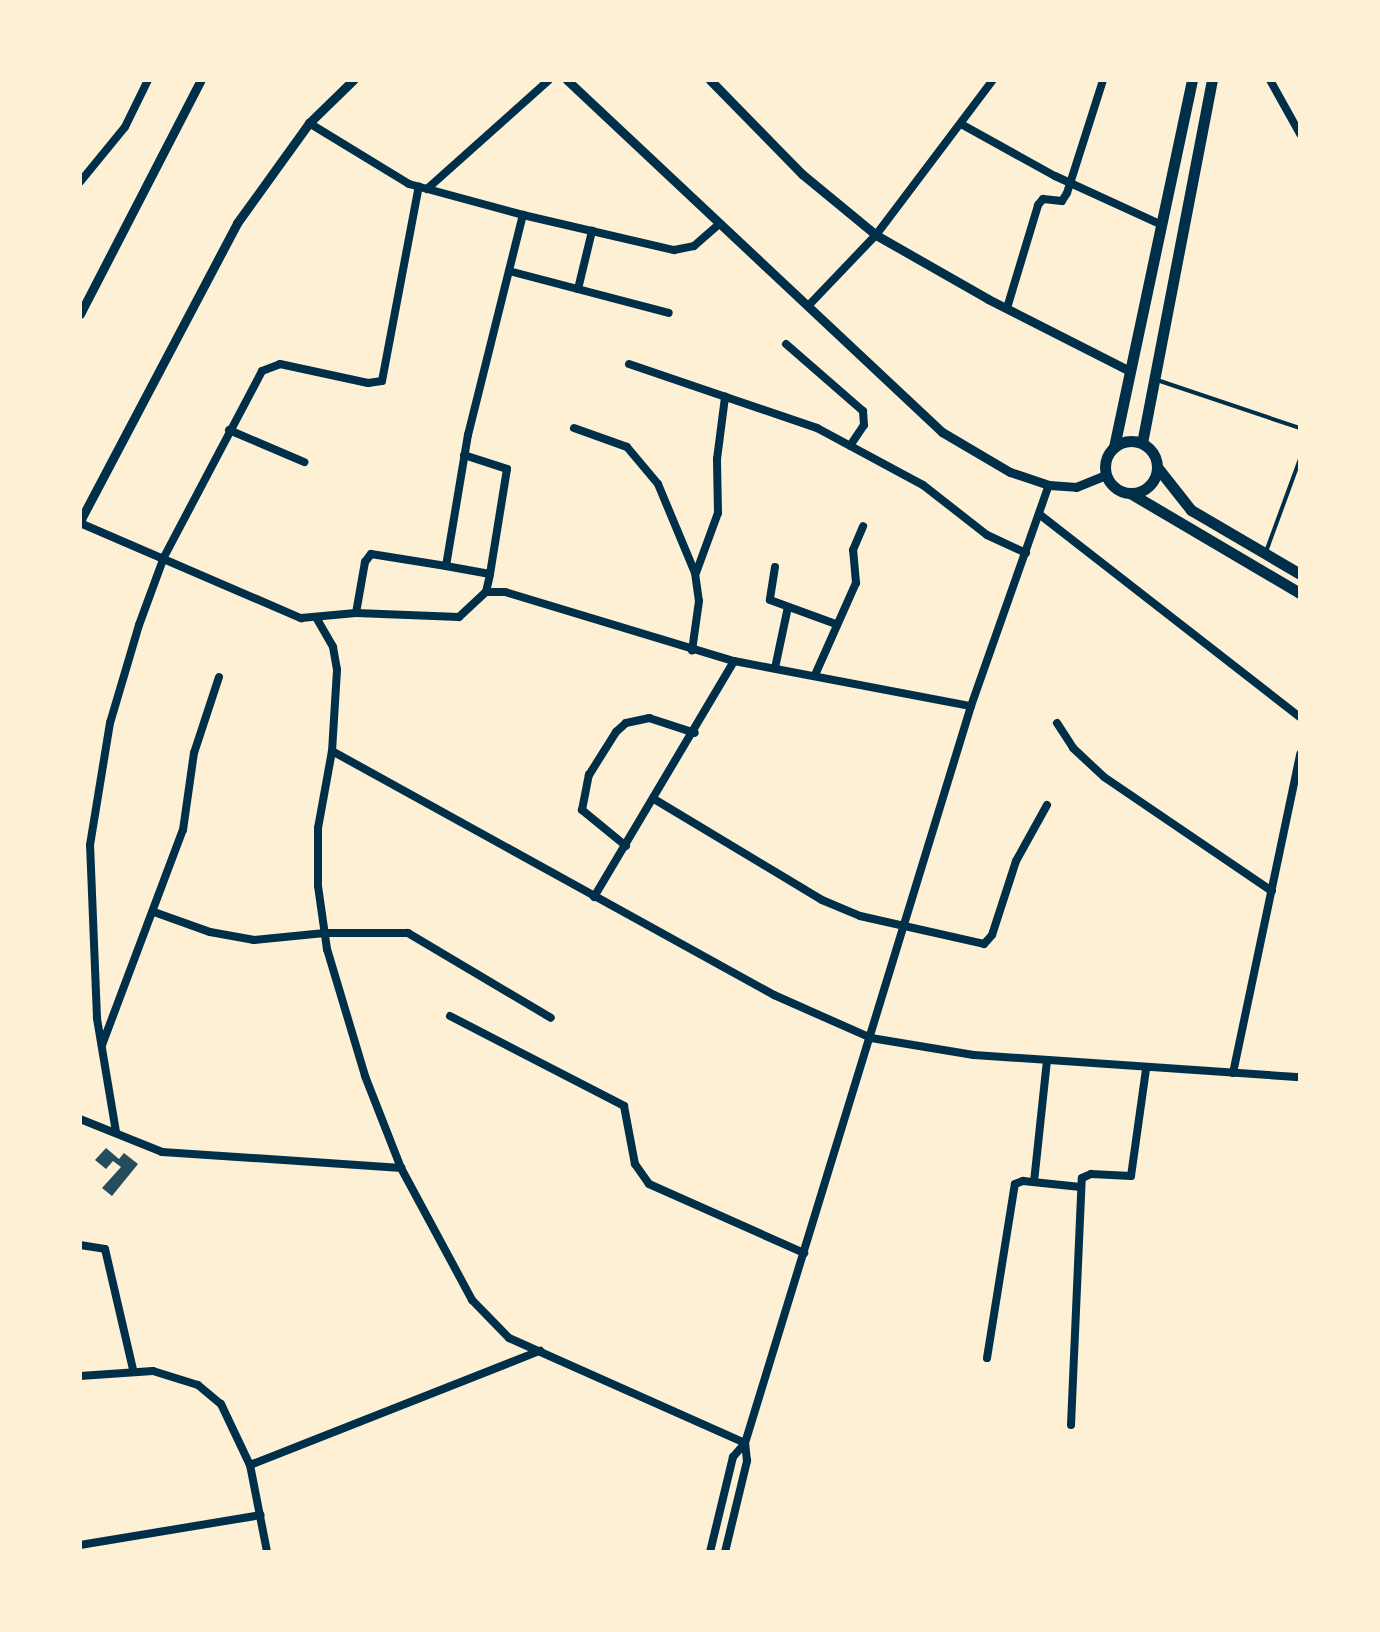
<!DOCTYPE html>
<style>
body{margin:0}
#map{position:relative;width:1380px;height:1632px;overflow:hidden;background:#fdf0d5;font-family:"Exo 2",sans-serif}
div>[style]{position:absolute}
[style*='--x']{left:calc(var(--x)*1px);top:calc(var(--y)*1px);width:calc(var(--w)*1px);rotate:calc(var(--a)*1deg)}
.building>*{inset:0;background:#264d5e}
.service>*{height:4px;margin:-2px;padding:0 2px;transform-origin:2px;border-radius:2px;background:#003049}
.minor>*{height:8px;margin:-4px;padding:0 4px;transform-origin:4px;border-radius:4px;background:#003049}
.tertiary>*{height:9px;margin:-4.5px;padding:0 4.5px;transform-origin:4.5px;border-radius:4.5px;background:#003049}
.primary>*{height:11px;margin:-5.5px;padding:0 5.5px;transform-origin:5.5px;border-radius:5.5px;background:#003049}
.primary>.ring{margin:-5.5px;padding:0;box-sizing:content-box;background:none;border:11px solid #003049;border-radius:50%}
span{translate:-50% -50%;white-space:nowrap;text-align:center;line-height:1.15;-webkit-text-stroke:9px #fdf0d5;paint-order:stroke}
.frame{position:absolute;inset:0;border:82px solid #fdf0d5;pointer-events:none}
</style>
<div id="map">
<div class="building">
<i style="clip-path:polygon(106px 1148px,119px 1159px,124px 1153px,138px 1164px,112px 1196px,102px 1188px,121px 1167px,113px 1161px,106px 1169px,95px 1160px)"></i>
</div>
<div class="service">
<i style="--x:1157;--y:380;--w:151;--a:18.6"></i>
<i style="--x:1267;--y:549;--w:96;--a:-69.9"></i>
</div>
<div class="minor">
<i style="--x:1270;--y:80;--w:62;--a:60.9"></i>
<i style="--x:309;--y:123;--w:117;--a:31.4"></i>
<i style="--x:409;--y:184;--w:118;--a:15.2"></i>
<i style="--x:523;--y:215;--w:155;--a:13.1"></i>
<i style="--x:674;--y:250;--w:20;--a:-11"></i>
<i style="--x:694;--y:246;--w:33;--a:-41"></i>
<i style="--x:961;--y:124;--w:107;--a:29"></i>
<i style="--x:1055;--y:176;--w:118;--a:24.6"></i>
<i style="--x:80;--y:182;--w:71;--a:-50.7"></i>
<i style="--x:125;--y:127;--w:52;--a:-63.9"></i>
<i style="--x:427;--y:189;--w:164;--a:-41.8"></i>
<i style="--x:509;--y:271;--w:165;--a:14.7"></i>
<i style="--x:578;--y:289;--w:60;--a:-76.4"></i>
<i style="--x:809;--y:305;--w:97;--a:-46.3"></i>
<i style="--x:876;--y:235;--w:194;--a:-53"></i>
<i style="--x:1007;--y:308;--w:108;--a:-73.2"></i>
<i style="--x:1038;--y:205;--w:8;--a:-50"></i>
<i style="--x:1043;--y:199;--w:19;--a:6"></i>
<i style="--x:1062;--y:201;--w:9;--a:-58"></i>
<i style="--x:1067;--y:193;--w:119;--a:-72.3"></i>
<i style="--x:786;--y:344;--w:102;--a:41"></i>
<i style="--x:863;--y:411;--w:14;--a:86"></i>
<i style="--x:864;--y:425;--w:25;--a:124"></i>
<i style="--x:629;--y:364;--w:199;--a:18.8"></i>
<i style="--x:817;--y:428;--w:120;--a:28.3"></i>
<i style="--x:923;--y:485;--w:81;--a:38"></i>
<i style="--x:987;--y:535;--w:43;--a:24.8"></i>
<i style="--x:574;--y:428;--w:56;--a:19.7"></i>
<i style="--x:627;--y:447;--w:48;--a:50"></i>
<i style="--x:658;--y:484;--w:96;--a:67.4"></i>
<i style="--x:695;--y:573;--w:28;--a:82"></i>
<i style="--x:699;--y:601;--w:50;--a:98"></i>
<i style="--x:229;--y:430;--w:82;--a:23.1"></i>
<i style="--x:464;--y:455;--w:45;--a:18"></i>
<i style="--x:507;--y:469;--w:106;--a:99.2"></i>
<i style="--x:1039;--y:514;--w:331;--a:37.9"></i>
<i style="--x:80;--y:523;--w:241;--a:23.3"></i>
<i style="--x:301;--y:618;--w:55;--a:-5.2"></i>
<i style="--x:356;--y:613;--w:103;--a:2.2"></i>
<i style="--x:459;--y:617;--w:37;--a:-43"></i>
<i style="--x:486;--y:592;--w:19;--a:0"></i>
<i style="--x:505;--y:592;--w:239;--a:16.8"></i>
<i style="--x:734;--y:661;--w:241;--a:10.8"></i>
<i style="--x:775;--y:567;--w:33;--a:99"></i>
<i style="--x:770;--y:600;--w:70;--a:20"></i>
<i style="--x:696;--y:573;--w:64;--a:-69.9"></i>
<i style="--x:718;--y:513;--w:54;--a:-91.1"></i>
<i style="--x:717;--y:459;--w:63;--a:-82.6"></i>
<i style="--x:486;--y:592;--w:18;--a:-77"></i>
<i style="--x:490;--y:574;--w:45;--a:-169.7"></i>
<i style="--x:446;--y:566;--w:133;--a:-80.5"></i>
<i style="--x:468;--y:435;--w:227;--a:-76"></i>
<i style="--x:356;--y:613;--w:52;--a:-80"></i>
<i style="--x:365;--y:562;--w:10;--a:-53"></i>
<i style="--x:371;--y:554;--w:76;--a:9.1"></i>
<i style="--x:317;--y:619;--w:32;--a:60"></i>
<i style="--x:333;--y:647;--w:23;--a:80"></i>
<i style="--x:337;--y:670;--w:81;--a:93.5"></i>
<i style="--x:332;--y:751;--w:78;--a:100.3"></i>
<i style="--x:318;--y:828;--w:58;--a:90"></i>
<i style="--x:318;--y:886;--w:64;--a:81.9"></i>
<i style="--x:327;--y:949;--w:133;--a:73.3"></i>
<i style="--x:365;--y:1076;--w:99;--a:68.6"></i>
<i style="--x:401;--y:1168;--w:150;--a:61.7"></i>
<i style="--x:472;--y:1300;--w:53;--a:45.8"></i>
<i style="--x:509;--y:1338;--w:258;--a:24"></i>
<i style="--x:775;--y:668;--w:62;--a:-78"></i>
<i style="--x:815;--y:675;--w:101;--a:-66"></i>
<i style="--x:856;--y:583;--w:33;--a:-95"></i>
<i style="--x:853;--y:550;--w:26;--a:-67"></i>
<i style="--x:1057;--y:723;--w:30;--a:57"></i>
<i style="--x:1073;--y:748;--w:42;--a:43.1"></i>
<i style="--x:1104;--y:777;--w:203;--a:34.2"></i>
<i style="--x:332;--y:751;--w:505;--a:28.9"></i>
<i style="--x:774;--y:995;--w:106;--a:23.9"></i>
<i style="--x:871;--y:1038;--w:104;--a:9.4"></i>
<i style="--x:974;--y:1055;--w:327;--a:3.9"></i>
<i style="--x:654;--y:799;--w:196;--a:31"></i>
<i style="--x:822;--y:900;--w:41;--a:22.8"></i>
<i style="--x:860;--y:916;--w:127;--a:12.7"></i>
<i style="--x:984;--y:944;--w:12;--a:-48"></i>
<i style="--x:992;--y:935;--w:78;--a:-72"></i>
<i style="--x:1016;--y:861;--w:64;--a:-61"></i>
<i style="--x:626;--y:846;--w:57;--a:-140.7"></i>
<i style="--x:582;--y:810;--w:36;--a:-79"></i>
<i style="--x:589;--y:775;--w:51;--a:-57.9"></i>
<i style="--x:616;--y:732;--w:13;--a:-42"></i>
<i style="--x:626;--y:723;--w:24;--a:-12"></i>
<i style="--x:649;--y:718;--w:48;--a:18.1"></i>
<i style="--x:594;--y:897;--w:274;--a:-59.3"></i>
<i style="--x:154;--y:912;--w:59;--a:19.7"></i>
<i style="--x:210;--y:932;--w:45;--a:10.3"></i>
<i style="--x:254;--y:940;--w:71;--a:-5.6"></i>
<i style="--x:325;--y:933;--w:83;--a:0"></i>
<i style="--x:408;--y:933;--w:166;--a:30.7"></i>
<i style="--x:450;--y:1016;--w:196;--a:27.3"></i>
<i style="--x:624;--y:1106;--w:59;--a:79.3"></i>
<i style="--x:635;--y:1164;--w:24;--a:55"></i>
<i style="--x:649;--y:1184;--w:170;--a:24"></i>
<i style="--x:102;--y:1045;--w:230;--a:-69.4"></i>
<i style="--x:183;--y:830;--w:78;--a:-81.9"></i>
<i style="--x:194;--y:753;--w:80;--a:-71.8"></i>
<i style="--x:1233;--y:1073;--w:326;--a:-78.1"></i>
<i style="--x:80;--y:1119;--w:88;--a:21.9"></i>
<i style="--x:162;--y:1152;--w:240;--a:3.8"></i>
<i style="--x:116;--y:1132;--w:116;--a:-99.5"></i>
<i style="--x:97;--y:1018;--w:173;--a:-92.3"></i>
<i style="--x:90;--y:845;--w:124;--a:-80.7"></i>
<i style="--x:110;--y:723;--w:102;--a:-73.5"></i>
<i style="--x:139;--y:625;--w:72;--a:-69.8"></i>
<i style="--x:164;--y:557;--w:210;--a:-62.2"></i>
<i style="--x:262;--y:371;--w:19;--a:-21"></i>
<i style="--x:280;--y:364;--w:90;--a:12.2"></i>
<i style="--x:368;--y:383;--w:14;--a:-8"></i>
<i style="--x:382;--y:381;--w:198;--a:-79.3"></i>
<i style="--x:1034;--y:1182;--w:122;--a:-83.9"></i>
<i style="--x:80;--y:1245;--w:25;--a:9"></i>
<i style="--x:105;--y:1249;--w:123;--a:76.9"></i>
<i style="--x:987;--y:1358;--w:176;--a:-80.9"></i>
<i style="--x:1015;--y:1184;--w:9;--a:-21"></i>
<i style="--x:1023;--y:1181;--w:58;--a:5.9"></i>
<i style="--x:80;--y:1376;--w:73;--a:-3.9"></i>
<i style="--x:153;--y:1371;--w:47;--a:17.3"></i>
<i style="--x:198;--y:1385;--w:30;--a:40"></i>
<i style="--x:221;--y:1404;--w:68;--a:64.6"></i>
<i style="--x:250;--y:1465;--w:89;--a:78.9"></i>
<i style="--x:1071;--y:1425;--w:247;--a:-87.5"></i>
<i style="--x:1082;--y:1178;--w:10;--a:-24"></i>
<i style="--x:1091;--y:1174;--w:40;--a:2.9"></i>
<i style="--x:1131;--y:1176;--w:108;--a:-82"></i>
<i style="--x:250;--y:1465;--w:312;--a:-21.5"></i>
<i style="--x:80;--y:1545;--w:183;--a:-9.4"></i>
<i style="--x:710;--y:1552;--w:98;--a:-76.4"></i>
<i style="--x:733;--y:1457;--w:18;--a:-49"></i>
<i style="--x:745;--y:1443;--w:771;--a:-72.95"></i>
<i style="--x:971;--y:706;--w:234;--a:-70.6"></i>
<i style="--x:725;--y:1552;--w:94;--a:-76.4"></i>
<i style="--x:747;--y:1461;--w:18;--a:-96"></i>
</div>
<div class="tertiary">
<i style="--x:567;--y:80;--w:514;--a:43.19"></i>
<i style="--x:942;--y:432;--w:79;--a:30.5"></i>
<i style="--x:1010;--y:472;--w:41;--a:18.4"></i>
<i style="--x:1049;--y:485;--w:27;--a:4"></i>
<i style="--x:1076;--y:487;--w:32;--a:-22"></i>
<i style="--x:710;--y:80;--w:132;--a:45.6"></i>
<i style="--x:802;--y:174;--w:96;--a:39.5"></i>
<i style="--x:876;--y:235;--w:129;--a:29.7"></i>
<i style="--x:988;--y:299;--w:159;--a:26.9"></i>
<i style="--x:80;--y:314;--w:263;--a:-62.7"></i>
<i style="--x:80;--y:521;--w:337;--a:-62.2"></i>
<i style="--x:237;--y:223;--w:123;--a:-54.2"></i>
<i style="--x:309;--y:123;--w:62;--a:-44.3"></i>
</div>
<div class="primary">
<i class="ring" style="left:1105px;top:441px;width:41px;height:41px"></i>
<i style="--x:1142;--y:443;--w:370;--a:-79.1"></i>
<i style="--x:1114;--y:447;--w:375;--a:-78"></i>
<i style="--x:1157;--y:467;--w:55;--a:51.7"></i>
<i style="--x:1191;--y:510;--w:126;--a:30.4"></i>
<i style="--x:1130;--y:493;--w:197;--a:30.5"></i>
</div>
<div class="frame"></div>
</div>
